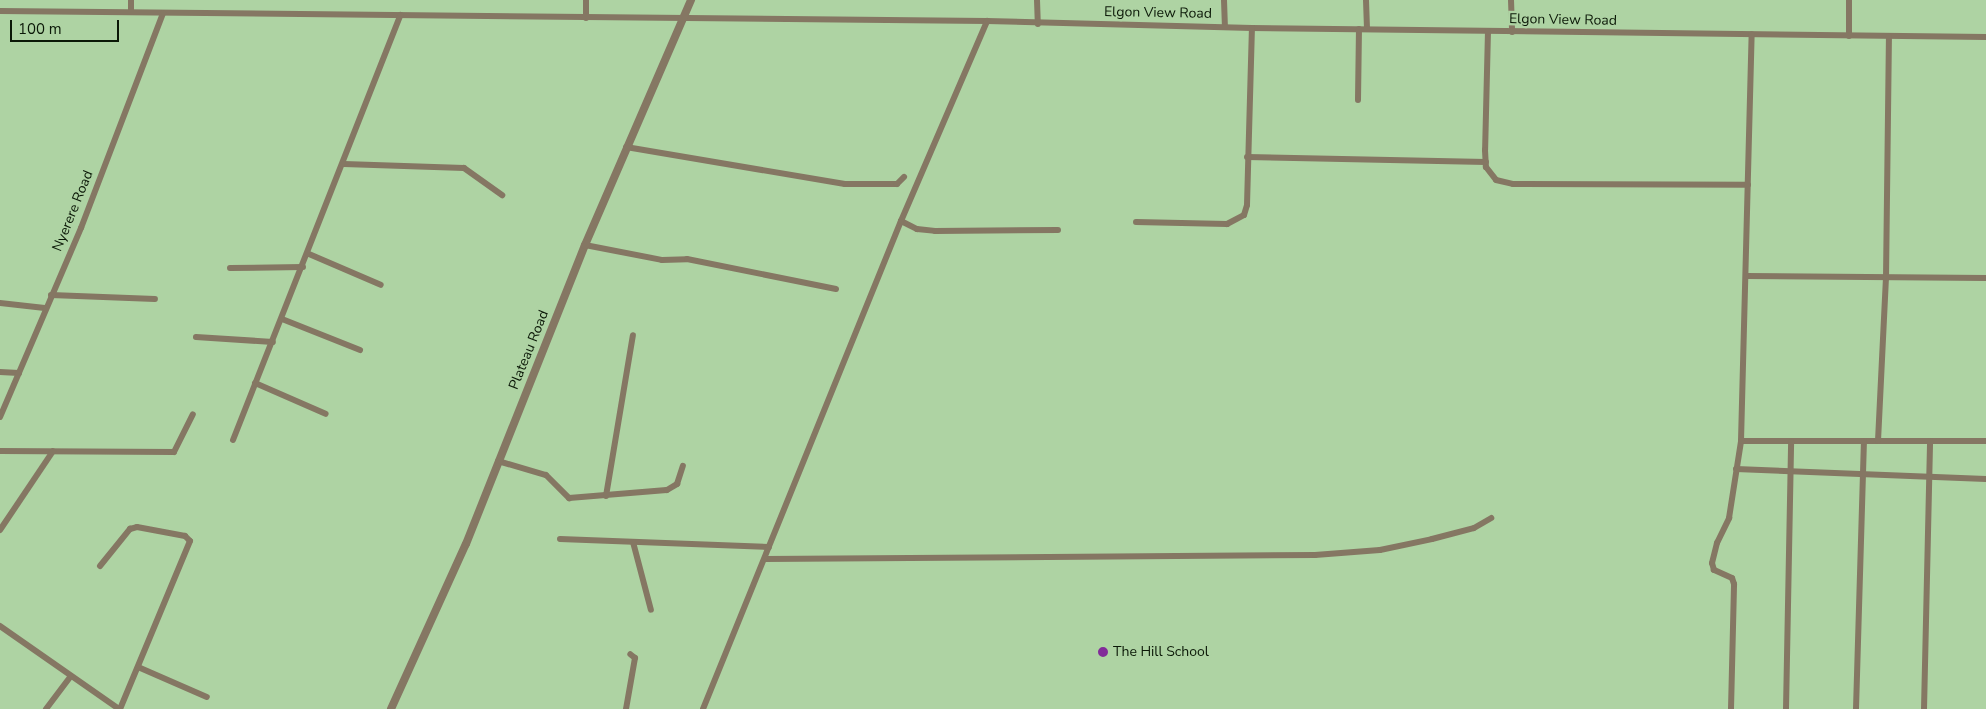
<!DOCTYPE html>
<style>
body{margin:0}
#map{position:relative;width:1986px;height:709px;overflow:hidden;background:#aed3a3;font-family:"Nunito Sans",sans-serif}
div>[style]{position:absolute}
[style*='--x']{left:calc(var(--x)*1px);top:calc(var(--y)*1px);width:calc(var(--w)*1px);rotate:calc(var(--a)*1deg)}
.minor>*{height:6px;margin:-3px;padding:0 3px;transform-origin:3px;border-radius:3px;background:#857763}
.tertiary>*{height:8px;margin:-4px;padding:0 4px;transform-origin:4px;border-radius:4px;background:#857763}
.dots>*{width:14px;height:14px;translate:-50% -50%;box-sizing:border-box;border:2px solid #aed3a3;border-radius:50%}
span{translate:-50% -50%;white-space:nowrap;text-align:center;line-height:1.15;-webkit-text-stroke:4.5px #aed3a3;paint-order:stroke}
.street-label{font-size:14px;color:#0b1807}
.poi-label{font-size:14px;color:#0b1807}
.left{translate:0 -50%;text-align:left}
.scale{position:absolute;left:10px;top:20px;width:109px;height:22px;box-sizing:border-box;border:2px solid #0b1807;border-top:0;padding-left:6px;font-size:15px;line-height:18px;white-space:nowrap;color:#0b1807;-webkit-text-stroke:4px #aed3a3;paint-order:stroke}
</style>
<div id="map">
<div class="minor">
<i style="--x:131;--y:0;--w:12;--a:90"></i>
<i style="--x:1037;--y:0;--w:24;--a:88"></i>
<i style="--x:1224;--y:0;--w:26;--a:88"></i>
<i style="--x:1366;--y:0;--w:29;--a:88"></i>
<i style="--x:1511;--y:0;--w:32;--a:88"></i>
<i style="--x:0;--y:11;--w:987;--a:0.58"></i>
<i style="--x:987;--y:21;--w:265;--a:1.5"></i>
<i style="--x:1252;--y:28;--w:734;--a:0.7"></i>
<i style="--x:586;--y:18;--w:18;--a:-90"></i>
<i style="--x:1488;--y:31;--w:119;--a:91.4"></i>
<i style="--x:1485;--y:150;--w:17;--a:87"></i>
<i style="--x:1486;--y:167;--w:16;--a:52"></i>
<i style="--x:1496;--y:180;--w:17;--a:13"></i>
<i style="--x:1513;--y:184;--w:235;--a:0.2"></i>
<i style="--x:1849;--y:36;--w:36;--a:-90"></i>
<i style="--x:1358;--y:100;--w:71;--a:-89.2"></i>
<i style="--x:626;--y:147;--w:222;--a:9.6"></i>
<i style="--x:845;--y:184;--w:52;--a:0"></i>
<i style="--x:897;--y:184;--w:10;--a:-45"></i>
<i style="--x:1247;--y:157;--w:239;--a:1.2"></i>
<i style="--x:344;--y:164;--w:120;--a:1.9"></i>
<i style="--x:464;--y:168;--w:47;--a:35.4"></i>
<i style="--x:901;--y:221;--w:18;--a:27"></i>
<i style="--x:917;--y:229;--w:18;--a:6"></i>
<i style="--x:935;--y:231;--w:123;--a:-0.5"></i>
<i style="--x:1136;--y:222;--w:91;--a:1.3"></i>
<i style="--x:1227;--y:224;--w:19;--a:-28"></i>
<i style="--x:1244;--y:215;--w:10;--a:-73"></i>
<i style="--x:1247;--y:205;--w:177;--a:-88.4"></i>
<i style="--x:585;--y:245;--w:78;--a:11"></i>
<i style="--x:662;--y:260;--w:25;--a:-2"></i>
<i style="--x:687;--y:259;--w:152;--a:11.4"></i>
<i style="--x:309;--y:254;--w:78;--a:23.3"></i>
<i style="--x:230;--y:268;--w:73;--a:-0.8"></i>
<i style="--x:1746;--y:276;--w:240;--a:0.5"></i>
<i style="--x:51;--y:295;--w:104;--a:2.2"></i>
<i style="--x:0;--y:303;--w:45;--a:6.3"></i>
<i style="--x:282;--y:319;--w:84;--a:21.7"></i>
<i style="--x:196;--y:337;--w:77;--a:3.7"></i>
<i style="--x:0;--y:372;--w:19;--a:3"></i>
<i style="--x:255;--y:383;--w:77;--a:23.6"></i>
<i style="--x:0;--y:417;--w:206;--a:-66.8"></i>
<i style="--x:81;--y:228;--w:230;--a:-69.1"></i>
<i style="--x:233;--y:440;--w:457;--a:-68.5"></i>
<i style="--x:1741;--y:441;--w:245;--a:0"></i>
<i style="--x:1878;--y:441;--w:163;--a:-87.2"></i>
<i style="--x:1886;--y:278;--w:242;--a:-89.3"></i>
<i style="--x:0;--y:451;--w:174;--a:0.3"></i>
<i style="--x:174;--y:452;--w:42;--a:-63.4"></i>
<i style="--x:498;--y:461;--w:50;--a:16.3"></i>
<i style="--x:546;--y:475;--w:33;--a:45"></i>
<i style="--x:569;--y:498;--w:98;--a:-4.7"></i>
<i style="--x:667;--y:490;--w:12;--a:-31"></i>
<i style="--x:677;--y:484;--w:19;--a:-72"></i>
<i style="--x:1736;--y:469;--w:250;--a:2.3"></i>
<i style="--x:606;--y:496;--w:163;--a:-80.5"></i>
<i style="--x:0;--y:530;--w:95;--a:-56.1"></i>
<i style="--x:560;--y:539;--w:209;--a:2.2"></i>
<i style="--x:633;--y:542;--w:70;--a:75.2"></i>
<i style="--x:765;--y:559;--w:550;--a:-0.42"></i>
<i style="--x:1315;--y:555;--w:65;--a:-4.4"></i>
<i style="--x:1380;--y:550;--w:53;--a:-11.9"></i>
<i style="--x:1432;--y:539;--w:43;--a:-14.7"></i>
<i style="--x:1474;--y:528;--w:20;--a:-30"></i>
<i style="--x:100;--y:566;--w:48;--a:-51"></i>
<i style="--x:130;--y:529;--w:7;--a:-16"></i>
<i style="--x:137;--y:527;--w:49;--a:10.6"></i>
<i style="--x:185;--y:536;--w:7;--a:45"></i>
<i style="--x:190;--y:541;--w:182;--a:112.6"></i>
<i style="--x:0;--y:626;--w:145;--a:34.9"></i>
<i style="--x:138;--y:667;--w:75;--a:23.5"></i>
<i style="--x:46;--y:709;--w:41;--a:-52.9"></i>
<i style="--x:626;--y:709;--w:52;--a:-80"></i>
<i style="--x:635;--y:658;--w:6;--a:-141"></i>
<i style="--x:703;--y:709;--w:527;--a:-67.92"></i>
<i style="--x:901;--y:221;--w:218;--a:-66.7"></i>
<i style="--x:1731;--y:709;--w:125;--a:-88.6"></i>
<i style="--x:1734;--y:584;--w:6;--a:-108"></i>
<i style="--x:1732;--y:578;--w:20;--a:-156"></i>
<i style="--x:1714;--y:570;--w:7;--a:-106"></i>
<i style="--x:1712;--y:563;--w:21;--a:-76"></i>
<i style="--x:1717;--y:543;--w:28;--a:-64"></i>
<i style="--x:1729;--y:518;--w:78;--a:-81.1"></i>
<i style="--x:1741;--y:441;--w:407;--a:-88.5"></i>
<i style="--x:1786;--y:709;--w:267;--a:-88.9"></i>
<i style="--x:1856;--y:709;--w:268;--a:-88.3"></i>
<i style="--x:1924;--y:709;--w:268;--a:-88.7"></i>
</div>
<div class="tertiary">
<i style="--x:391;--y:709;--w:181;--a:-65.6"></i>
<i style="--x:466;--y:544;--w:322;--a:-68.3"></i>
<i style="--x:585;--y:245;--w:267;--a:-66.6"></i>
</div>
<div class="dots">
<i style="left:1103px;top:652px;background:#822b99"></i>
</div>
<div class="street-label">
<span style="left:1158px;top:13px;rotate:1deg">Elgon View Road</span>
<span style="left:1563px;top:20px;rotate:1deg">Elgon View Road</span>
<span style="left:73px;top:211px;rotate:-68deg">Nyerere Road</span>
<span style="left:529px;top:350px;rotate:-68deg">Plateau Road</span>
</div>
<div class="poi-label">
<span class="left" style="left:1113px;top:652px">The Hill School</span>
</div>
<div class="scale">100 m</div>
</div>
